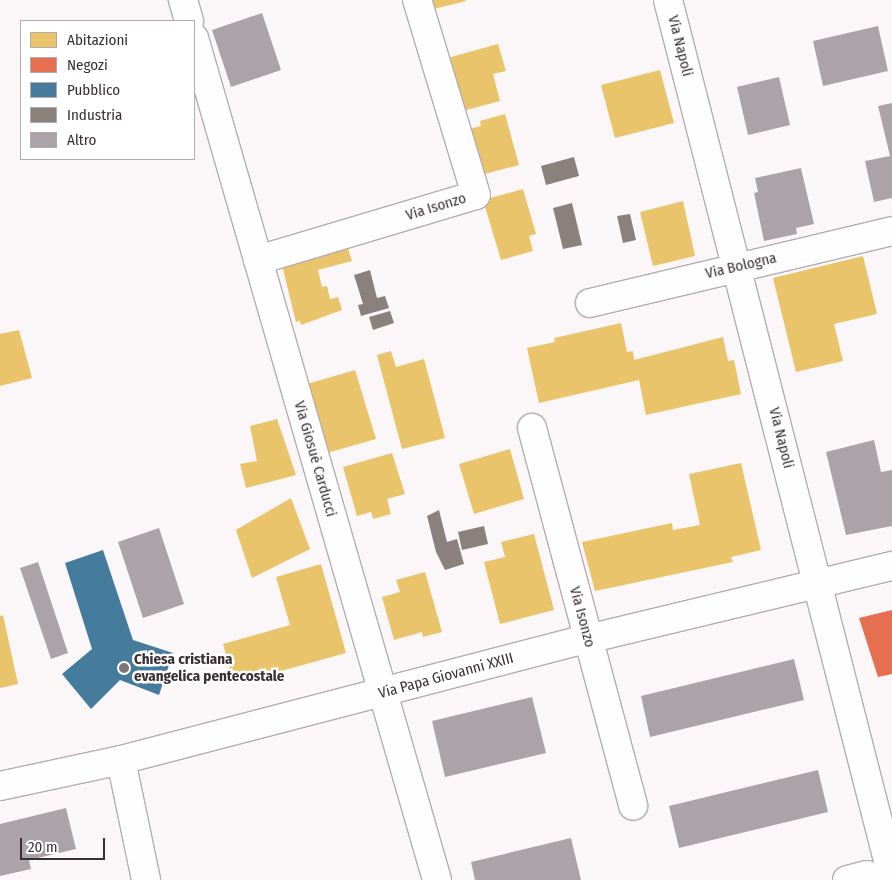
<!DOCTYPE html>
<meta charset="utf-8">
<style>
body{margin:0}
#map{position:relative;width:892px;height:880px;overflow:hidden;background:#fbf7f9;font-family:"Fira Sans Condensed",sans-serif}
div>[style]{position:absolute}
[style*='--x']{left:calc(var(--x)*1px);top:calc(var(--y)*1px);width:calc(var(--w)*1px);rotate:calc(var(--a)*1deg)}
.homes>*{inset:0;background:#e9c46a}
.shops>*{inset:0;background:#e76f51}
.public>*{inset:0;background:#457b9d}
.industry>*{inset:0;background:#8a817c}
.building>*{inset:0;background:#aca3a8}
.roads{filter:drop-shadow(1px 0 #b4adb0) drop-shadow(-1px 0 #b4adb0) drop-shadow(0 1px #b4adb0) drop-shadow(0 -1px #b4adb0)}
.street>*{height:28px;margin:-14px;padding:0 14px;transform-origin:14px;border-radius:14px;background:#fefefe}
.dots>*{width:14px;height:14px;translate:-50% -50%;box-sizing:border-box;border:2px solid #fff;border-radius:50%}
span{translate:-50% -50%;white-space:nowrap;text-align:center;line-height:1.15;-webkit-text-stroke:5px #fff;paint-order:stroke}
.street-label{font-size:15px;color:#392e33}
.poi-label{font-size:15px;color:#392e33;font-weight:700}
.left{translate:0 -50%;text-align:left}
.legend{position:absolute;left:20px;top:20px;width:175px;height:140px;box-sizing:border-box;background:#fff;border:1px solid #b0abad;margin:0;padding:6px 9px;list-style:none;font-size:15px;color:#392e33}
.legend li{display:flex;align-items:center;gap:10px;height:25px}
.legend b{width:25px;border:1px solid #b0abad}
.scale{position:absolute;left:20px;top:838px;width:85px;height:22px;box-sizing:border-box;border:2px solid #392e33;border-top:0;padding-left:6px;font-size:15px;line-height:18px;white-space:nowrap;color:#392e33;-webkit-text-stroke:4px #fff;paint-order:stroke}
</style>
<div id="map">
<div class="homes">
<i style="clip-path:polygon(427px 0,465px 0,466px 1px,430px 10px)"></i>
<i style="clip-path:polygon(498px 44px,506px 71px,493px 74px,500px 101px,459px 112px,444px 59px)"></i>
<i style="clip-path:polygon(660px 70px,674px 123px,615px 138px,601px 85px)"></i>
<i style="clip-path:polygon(505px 114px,519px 165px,477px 176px,465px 130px,481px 126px,480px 121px)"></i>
<i style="clip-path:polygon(523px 189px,536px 234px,529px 236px,533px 251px,501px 260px,483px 200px)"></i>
<i style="clip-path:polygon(683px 201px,695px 256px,653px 266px,640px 212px)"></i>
<i style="clip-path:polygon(345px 239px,352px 261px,318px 270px,322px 287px,327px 286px,330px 299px,338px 297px,342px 310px,301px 325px,300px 321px,296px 322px,280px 257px)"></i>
<i style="clip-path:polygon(863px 256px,877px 314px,834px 324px,843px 361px,796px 372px,773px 278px)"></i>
<i style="clip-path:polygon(621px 323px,627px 352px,633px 351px,634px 360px,723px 337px,728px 361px,734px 360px,741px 394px,646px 415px,639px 380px,539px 403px,527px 348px,555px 342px,554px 338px)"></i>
<i style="clip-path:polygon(19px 330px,32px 378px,0 386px,0 334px)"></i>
<i style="clip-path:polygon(391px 351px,396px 367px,424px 359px,445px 438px,402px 449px,377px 355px)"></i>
<i style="clip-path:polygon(355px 370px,376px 439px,327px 453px,307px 384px)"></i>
<i style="clip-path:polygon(277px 419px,296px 475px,246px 488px,240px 464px,257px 461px,250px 426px)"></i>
<i style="clip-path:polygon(510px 449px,524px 499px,474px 514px,459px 464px)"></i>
<i style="clip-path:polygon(392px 453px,405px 494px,387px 499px,391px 514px,373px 519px,371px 512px,357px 516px,343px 467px)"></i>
<i style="clip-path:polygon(741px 463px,761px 550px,731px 557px,733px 562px,595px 591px,582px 542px,672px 523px,673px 530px,700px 525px,689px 474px)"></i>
<i style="clip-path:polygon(291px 498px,310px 549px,252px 578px,236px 530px)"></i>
<i style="clip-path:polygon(534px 534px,554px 610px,500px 624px,484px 562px,505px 557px,501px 542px)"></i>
<i style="clip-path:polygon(321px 564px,346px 653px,234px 684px,223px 644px,290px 625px,276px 577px)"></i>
<i style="clip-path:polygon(425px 572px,442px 632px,423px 637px,422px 632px,394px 640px,382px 597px,400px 592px,396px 580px)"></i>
<i style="clip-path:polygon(3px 615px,18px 684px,0 688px,0 616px)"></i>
</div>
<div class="shops">
<i style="clip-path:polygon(892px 610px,892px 674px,878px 677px,859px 618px)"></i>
</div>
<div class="public">
<i style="clip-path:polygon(103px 550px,133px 640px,173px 653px,159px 695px,120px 680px,91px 709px,62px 674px,92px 649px,65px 563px)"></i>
</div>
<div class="industry">
<i style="clip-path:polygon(574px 157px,579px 176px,546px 185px,541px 166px)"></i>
<i style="clip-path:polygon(572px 203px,582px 245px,563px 249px,553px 208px)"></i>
<i style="clip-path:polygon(630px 214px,636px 240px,623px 243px,617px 216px)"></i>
<i style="clip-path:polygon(370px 270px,377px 298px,385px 296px,389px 308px,361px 316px,358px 305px,363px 304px,354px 275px)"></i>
<i style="clip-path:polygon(390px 311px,394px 323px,373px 330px,369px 317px)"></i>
<i style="clip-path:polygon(439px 510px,447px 542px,457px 539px,464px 564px,445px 570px,436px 552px,427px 516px)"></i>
<i style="clip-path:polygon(484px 526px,488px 544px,462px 550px,458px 532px)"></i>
</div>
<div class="building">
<i style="clip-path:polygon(262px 13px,281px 70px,231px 87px,212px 30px)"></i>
<i style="clip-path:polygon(878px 26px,888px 71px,823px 86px,813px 41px)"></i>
<i style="clip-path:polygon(779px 77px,790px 125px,748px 135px,737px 87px)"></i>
<i style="clip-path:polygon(892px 103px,892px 198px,874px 202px,865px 161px,890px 156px,878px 106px)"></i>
<i style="clip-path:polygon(801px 168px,814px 224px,796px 228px,797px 234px,764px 241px,754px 193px,758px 192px,755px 178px)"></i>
<i style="clip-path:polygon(874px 440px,881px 472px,892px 470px,892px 526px,846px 535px,826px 452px)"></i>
<i style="clip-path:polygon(159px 528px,184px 604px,143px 618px,118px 542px)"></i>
<i style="clip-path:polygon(38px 562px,68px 653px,51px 659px,20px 568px)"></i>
<i style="clip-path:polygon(794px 659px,804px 700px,650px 737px,641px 696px)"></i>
<i style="clip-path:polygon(532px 697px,546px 753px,445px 777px,432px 721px)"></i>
<i style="clip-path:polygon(818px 770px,828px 812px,679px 848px,669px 806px)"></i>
<i style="clip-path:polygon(66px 808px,76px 849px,29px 860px,31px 869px,0 876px,0 824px)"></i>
<i style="clip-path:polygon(571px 838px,581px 880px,475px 880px,471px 862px)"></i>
</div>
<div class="roads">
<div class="street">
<i style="--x:183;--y:0;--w:22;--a:74"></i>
<i style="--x:668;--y:0;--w:904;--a:75.66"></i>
<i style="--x:194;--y:38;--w:876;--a:73.9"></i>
<i style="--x:258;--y:260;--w:227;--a:-16.6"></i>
<i style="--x:476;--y:195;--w:204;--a:-106.8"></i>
<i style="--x:590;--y:303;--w:310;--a:-13.4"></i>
<i style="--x:532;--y:428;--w:391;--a:75"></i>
<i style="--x:121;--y:760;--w:123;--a:78.2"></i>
<i style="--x:0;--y:786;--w:124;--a:-12.1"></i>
<i style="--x:121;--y:760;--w:481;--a:-14.6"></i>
<i style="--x:587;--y:639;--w:314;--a:-13.5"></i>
<i style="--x:847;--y:880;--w:21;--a:-14"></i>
</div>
</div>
<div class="dots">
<i style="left:124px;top:668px;background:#7d7478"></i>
</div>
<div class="street-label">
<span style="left:680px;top:46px;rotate:76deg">Via Napoli</span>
<span style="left:436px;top:207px;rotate:-17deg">Via Isonzo</span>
<span style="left:741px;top:266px;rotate:-13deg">Via Bologna</span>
<span style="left:781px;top:438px;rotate:76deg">Via Napoli</span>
<span style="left:315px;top:459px;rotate:74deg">Via Giosuè Carducci</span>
<span style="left:582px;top:617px;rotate:75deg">Via Isonzo</span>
<span style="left:446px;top:676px;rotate:-15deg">Via Papa Giovanni XXIII</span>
</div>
<div class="poi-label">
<span class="left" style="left:134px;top:668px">Chiesa cristiana<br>evangelica pentecostale</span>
</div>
<ul class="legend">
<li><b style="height:14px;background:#e9c46a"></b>Abitazioni</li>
<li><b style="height:14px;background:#e76f51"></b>Negozi</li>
<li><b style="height:14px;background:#457b9d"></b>Pubblico</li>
<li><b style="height:14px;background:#8a817c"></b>Industria</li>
<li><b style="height:14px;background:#aca3a8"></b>Altro</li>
</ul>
<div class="scale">20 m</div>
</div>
